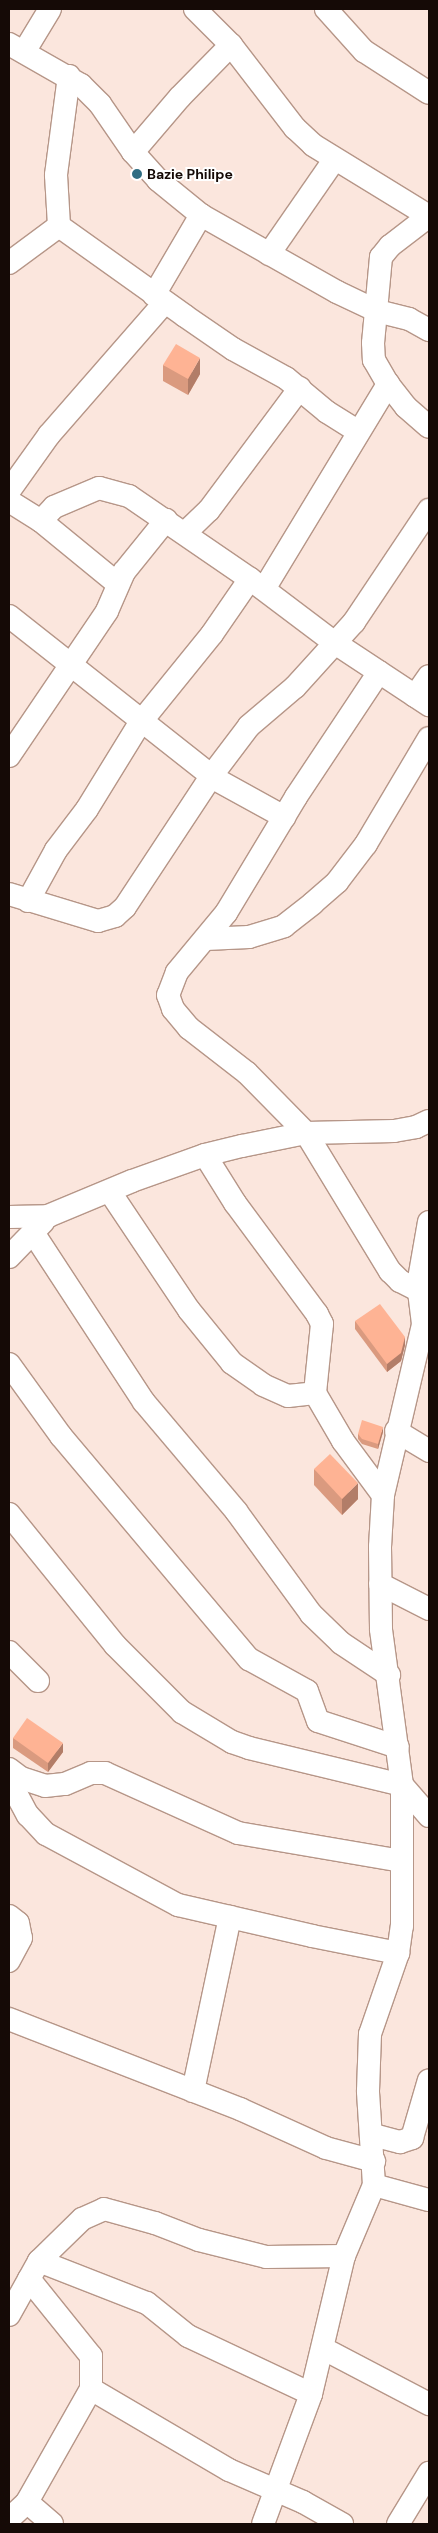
<!DOCTYPE html>
<style>
body{margin:0}
#map{position:relative;width:438px;height:2533px;overflow:hidden;background:#fbe6dd;font-family:"DM Sans",sans-serif}
div>[style]{position:absolute}
[style*='--x']{left:calc(var(--x)*1px);top:calc(var(--y)*1px);width:calc(var(--w)*1px);rotate:calc(var(--a)*1deg)}
.roads{filter:drop-shadow(1px 0 #b69688) drop-shadow(-1px 0 #b69688) drop-shadow(0 1px #b69688) drop-shadow(0 -1px #b69688)}
.minor>*{height:22px;margin:-11px;padding:0 11px;transform-origin:11px;border-radius:11px;background:#fff}
.wall>*{inset:0;background:#da9a7f}
.shaded-wall>*{inset:0;background:#b27d68}
.building>*{inset:0;background:#feb394}
.dots>*{width:14px;height:14px;translate:-50% -50%;box-sizing:border-box;border:2px solid #fff;border-radius:50%}
span{translate:-50% -50%;white-space:nowrap;text-align:center;line-height:1.15;-webkit-text-stroke:4px #fff;paint-order:stroke}
.poi-label{font-size:14px;color:#150a06;font-weight:700}
.left{translate:0 -50%;text-align:left}
.frame{position:absolute;inset:0;border:10px solid #150a06;pointer-events:none}
</style>
<div id="map">
<div class="roads">
<div class="minor">
<i style="--x:195;--y:9;--w:51;--a:45"></i>
<i style="--x:231;--y:45;--w:105;--a:52.4"></i>
<i style="--x:295;--y:128;--w:25;--a:43"></i>
<i style="--x:313;--y:145;--w:136;--a:31.5"></i>
<i style="--x:326;--y:9;--w:57;--a:47.9"></i>
<i style="--x:364;--y:51;--w:77;--a:32.9"></i>
<i style="--x:9;--y:44;--w:83;--a:29.7"></i>
<i style="--x:81;--y:85;--w:27;--a:45"></i>
<i style="--x:100;--y:104;--w:58;--a:55.5"></i>
<i style="--x:133;--y:152;--w:38;--a:48"></i>
<i style="--x:158;--y:180;--w:55;--a:39.1"></i>
<i style="--x:201;--y:215;--w:156;--a:29.5"></i>
<i style="--x:337;--y:292;--w:44;--a:25.4"></i>
<i style="--x:377;--y:311;--w:33;--a:14"></i>
<i style="--x:409;--y:319;--w:23;--a:29"></i>
<i style="--x:24;--y:52;--w:50;--a:-58.8"></i>
<i style="--x:69;--y:76;--w:100;--a:97.5"></i>
<i style="--x:56;--y:175;--w:51;--a:86.6"></i>
<i style="--x:59;--y:226;--w:155;--a:35.5"></i>
<i style="--x:185;--y:316;--w:58;--a:34.5"></i>
<i style="--x:233;--y:349;--w:60;--a:28.7"></i>
<i style="--x:286;--y:378;--w:53;--a:39.7"></i>
<i style="--x:327;--y:412;--w:36;--a:32"></i>
<i style="--x:133;--y:152;--w:72;--a:-49.5"></i>
<i style="--x:180;--y:97;--w:73;--a:-45.6"></i>
<i style="--x:429;--y:216;--w:49;--a:142.4"></i>
<i style="--x:390;--y:246;--w:14;--a:129"></i>
<i style="--x:381;--y:257;--w:86;--a:95.3"></i>
<i style="--x:373;--y:343;--w:17;--a:87"></i>
<i style="--x:374;--y:360;--w:28;--a:60"></i>
<i style="--x:388;--y:384;--w:29;--a:52"></i>
<i style="--x:406;--y:407;--w:30;--a:41"></i>
<i style="--x:269;--y:254;--w:114;--a:-55.3"></i>
<i style="--x:9;--y:263;--w:62;--a:-36.5"></i>
<i style="--x:154;--y:295;--w:93;--a:-59.6"></i>
<i style="--x:9;--y:491;--w:69;--a:-54.5"></i>
<i style="--x:49;--y:435;--w:176;--a:-48.9"></i>
<i style="--x:9;--y:501;--w:38;--a:32"></i>
<i style="--x:41;--y:521;--w:19;--a:-47"></i>
<i style="--x:54;--y:507;--w:49;--a:-22.9"></i>
<i style="--x:99;--y:488;--w:31;--a:15"></i>
<i style="--x:129;--y:496;--w:147;--a:34.4"></i>
<i style="--x:250;--y:579;--w:106;--a:37"></i>
<i style="--x:335;--y:643;--w:113;--a:33.4"></i>
<i style="--x:41;--y:521;--w:99;--a:39.3"></i>
<i style="--x:185;--y:533;--w:33;--a:-44"></i>
<i style="--x:209;--y:510;--w:152;--a:-53.3"></i>
<i style="--x:264;--y:589;--w:240;--a:-58.8"></i>
<i style="--x:9;--y:616;--w:265;--a:38.3"></i>
<i style="--x:217;--y:780;--w:77;--a:28.9"></i>
<i style="--x:379;--y:672;--w:150;--a:123.6"></i>
<i style="--x:296;--y:797;--w:135;--a:121.1"></i>
<i style="--x:226;--y:913;--w:77;--a:129.7"></i>
<i style="--x:177;--y:972;--w:25;--a:111"></i>
<i style="--x:168;--y:995;--w:15;--a:70"></i>
<i style="--x:173;--y:1009;--w:25;--a:50"></i>
<i style="--x:189;--y:1028;--w:73;--a:37.8"></i>
<i style="--x:247;--y:1073;--w:84;--a:45.5"></i>
<i style="--x:306;--y:1133;--w:162;--a:58.7"></i>
<i style="--x:390;--y:1271;--w:14;--a:45"></i>
<i style="--x:400;--y:1281;--w:22;--a:27"></i>
<i style="--x:420;--y:1291;--w:9;--a:6"></i>
<i style="--x:415;--y:696;--w:24;--a:-55"></i>
<i style="--x:9;--y:756;--w:175;--a:-55.9"></i>
<i style="--x:107;--y:611;--w:43;--a:-66.4"></i>
<i style="--x:124;--y:572;--w:67;--a:-51.1"></i>
<i style="--x:9;--y:894;--w:93;--a:16.9"></i>
<i style="--x:98;--y:921;--w:18;--a:-16"></i>
<i style="--x:115;--y:916;--w:13;--a:-42"></i>
<i style="--x:125;--y:907;--w:158;--a:-56.6"></i>
<i style="--x:212;--y:775;--w:61;--a:-52.9"></i>
<i style="--x:249;--y:726;--w:60;--a:-40.3"></i>
<i style="--x:295;--y:687;--w:88;--a:-47.8"></i>
<i style="--x:354;--y:622;--w:135;--a:-56.2"></i>
<i style="--x:28;--y:901;--w:58;--a:-61.2"></i>
<i style="--x:56;--y:850;--w:51;--a:-52.9"></i>
<i style="--x:87;--y:809;--w:101;--a:-58.4"></i>
<i style="--x:140;--y:723;--w:114;--a:-51"></i>
<i style="--x:212;--y:634;--w:67;--a:-55.4"></i>
<i style="--x:206;--y:939;--w:43;--a:-2.7"></i>
<i style="--x:249;--y:937;--w:37;--a:-17"></i>
<i style="--x:284;--y:926;--w:37;--a:-38"></i>
<i style="--x:313;--y:903;--w:32;--a:-41"></i>
<i style="--x:337;--y:882;--w:48;--a:-52.7"></i>
<i style="--x:366;--y:844;--w:123;--a:-59.3"></i>
<i style="--x:205;--y:1155;--w:57;--a:58"></i>
<i style="--x:235;--y:1203;--w:138;--a:53.5"></i>
<i style="--x:317;--y:1314;--w:11;--a:63"></i>
<i style="--x:322;--y:1324;--w:69;--a:95.8"></i>
<i style="--x:315;--y:1393;--w:56;--a:59.7"></i>
<i style="--x:343;--y:1441;--w:67;--a:53.5"></i>
<i style="--x:110;--y:1192;--w:142;--a:56.2"></i>
<i style="--x:189;--y:1310;--w:68;--a:50.9"></i>
<i style="--x:232;--y:1363;--w:38;--a:35"></i>
<i style="--x:263;--y:1385;--w:27;--a:24"></i>
<i style="--x:288;--y:1396;--w:27;--a:-6"></i>
<i style="--x:9;--y:1217;--w:39;--a:-1"></i>
<i style="--x:48;--y:1216;--w:91;--a:-22.6"></i>
<i style="--x:132;--y:1181;--w:77;--a:-19.6"></i>
<i style="--x:205;--y:1155;--w:38;--a:-14"></i>
<i style="--x:242;--y:1146;--w:65;--a:-11.5"></i>
<i style="--x:306;--y:1133;--w:88;--a:-1.3"></i>
<i style="--x:394;--y:1131;--w:22;--a:-10"></i>
<i style="--x:416;--y:1127;--w:14;--a:-25"></i>
<i style="--x:34;--y:1234;--w:201;--a:56.8"></i>
<i style="--x:144;--y:1402;--w:143;--a:49.8"></i>
<i style="--x:236;--y:1511;--w:127;--a:53.9"></i>
<i style="--x:311;--y:1614;--w:42;--a:44"></i>
<i style="--x:341;--y:1643;--w:58;--a:33.7"></i>
<i style="--x:9;--y:1257;--w:49;--a:-45.8"></i>
<i style="--x:9;--y:1364;--w:89;--a:54.2"></i>
<i style="--x:61;--y:1436;--w:292;--a:49.9"></i>
<i style="--x:249;--y:1659;--w:66;--a:28.9"></i>
<i style="--x:307;--y:1691;--w:32;--a:70"></i>
<i style="--x:318;--y:1721;--w:84;--a:18"></i>
<i style="--x:396;--y:1431;--w:39;--a:31"></i>
<i style="--x:9;--y:1514;--w:169;--a:51"></i>
<i style="--x:115;--y:1645;--w:95;--a:45"></i>
<i style="--x:182;--y:1712;--w:58;--a:31"></i>
<i style="--x:232;--y:1742;--w:18;--a:19"></i>
<i style="--x:249;--y:1748;--w:157;--a:13.6"></i>
<i style="--x:402;--y:1785;--w:41;--a:48.9"></i>
<i style="--x:380;--y:1584;--w:55;--a:27"></i>
<i style="--x:9;--y:1652;--w:41;--a:45"></i>
<i style="--x:9;--y:1769;--w:15;--a:37"></i>
<i style="--x:21;--y:1778;--w:25;--a:18"></i>
<i style="--x:45;--y:1786;--w:20;--a:-6"></i>
<i style="--x:65;--y:1784;--w:28;--a:-23"></i>
<i style="--x:91;--y:1773;--w:14;--a:0"></i>
<i style="--x:105;--y:1773;--w:146;--a:24.3"></i>
<i style="--x:238;--y:1833;--w:166;--a:9.7"></i>
<i style="--x:9;--y:1780;--w:40;--a:62"></i>
<i style="--x:28;--y:1815;--w:26;--a:47"></i>
<i style="--x:46;--y:1834;--w:150;--a:28.3"></i>
<i style="--x:178;--y:1905;--w:138;--a:13"></i>
<i style="--x:312;--y:1936;--w:88;--a:11.2"></i>
<i style="--x:9;--y:1916;--w:11;--a:38"></i>
<i style="--x:18;--y:1923;--w:15;--a:79"></i>
<i style="--x:21;--y:1938;--w:26;--a:118"></i>
<i style="--x:9;--y:2019;--w:248;--a:21.3"></i>
<i style="--x:240;--y:2109;--w:94;--a:24.4"></i>
<i style="--x:326;--y:2148;--w:50;--a:15.2"></i>
<i style="--x:193;--y:2091;--w:178;--a:-78"></i>
<i style="--x:373;--y:2135;--w:28;--a:15"></i>
<i style="--x:400;--y:2142;--w:13;--a:-18"></i>
<i style="--x:412;--y:2138;--w:60;--a:-73.7"></i>
<i style="--x:374;--y:2185;--w:57;--a:15.3"></i>
<i style="--x:39;--y:2261;--w:116;--a:21.3"></i>
<i style="--x:147;--y:2303;--w:53;--a:38.8"></i>
<i style="--x:188;--y:2336;--w:136;--a:25.2"></i>
<i style="--x:29;--y:2279;--w:99;--a:51.2"></i>
<i style="--x:91;--y:2356;--w:33;--a:90"></i>
<i style="--x:91;--y:2389;--w:160;--a:30.4"></i>
<i style="--x:229;--y:2470;--w:81;--a:23.4"></i>
<i style="--x:303;--y:2502;--w:45;--a:29.4"></i>
<i style="--x:9;--y:2315;--w:62;--a:-60.9"></i>
<i style="--x:39;--y:2261;--w:60;--a:-44.3"></i>
<i style="--x:82;--y:2219;--w:24;--a:-24"></i>
<i style="--x:104;--y:2209;--w:53;--a:15.4"></i>
<i style="--x:155;--y:2223;--w:47;--a:21.1"></i>
<i style="--x:199;--y:2240;--w:69;--a:14.2"></i>
<i style="--x:266;--y:2257;--w:78;--a:-0.7"></i>
<i style="--x:324;--y:2349;--w:119;--a:27.6"></i>
<i style="--x:27;--y:2502;--w:33;--a:41"></i>
<i style="--x:9;--y:2519;--w:25;--a:-43"></i>
<i style="--x:27;--y:2502;--w:130;--a:-60.5"></i>
<i style="--x:263;--y:2524;--w:139;--a:-69.7"></i>
<i style="--x:311;--y:2394;--w:142;--a:-76.6"></i>
<i style="--x:344;--y:2256;--w:77;--a:-67.1"></i>
<i style="--x:374;--y:2185;--w:94;--a:-93.7"></i>
<i style="--x:368;--y:2091;--w:57;--a:-88"></i>
<i style="--x:370;--y:2034;--w:86;--a:-70.9"></i>
<i style="--x:398;--y:1953;--w:27;--a:-82"></i>
<i style="--x:402;--y:1926;--w:141;--a:-90"></i>
<i style="--x:402;--y:1785;--w:157;--a:-97.7"></i>
<i style="--x:381;--y:1629;--w:82;--a:-90.7"></i>
<i style="--x:380;--y:1547;--w:52;--a:-86.7"></i>
<i style="--x:383;--y:1495;--w:176;--a:-76.8"></i>
<i style="--x:423;--y:1324;--w:39;--a:-97"></i>
<i style="--x:418;--y:1285;--w:64;--a:-80.1"></i>
<i style="--x:398;--y:2524;--w:60;--a:-58.7"></i>
</div>
</div>
<div class="wall">
<i style="clip-path:polygon(163px 365px,200px 374px,188px 395px,163px 381px)"></i>
<i style="clip-path:polygon(355px 1321px,405px 1345px,401px 1361px,387px 1372px,355px 1329px)"></i>
<i style="clip-path:polygon(383px 1432px,378px 1449px,362px 1444px,358px 1439px,358px 1434px)"></i>
<i style="clip-path:polygon(314px 1469px,358px 1499px,342px 1515px,314px 1485px)"></i>
<i style="clip-path:polygon(13px 1738px,63px 1752px,48px 1772px,13px 1748px)"></i>
</div>
<div class="shaded-wall">
<i style="clip-path:polygon(200px 358px,200px 374px,188px 395px,188px 379px)"></i>
<i style="clip-path:polygon(405px 1337px,405px 1345px,401px 1361px,387px 1372px,387px 1364px)"></i>
<i style="clip-path:polygon(383px 1427px,383px 1432px,378px 1449px,378px 1444px)"></i>
<i style="clip-path:polygon(358px 1483px,358px 1499px,342px 1515px,342px 1499px)"></i>
<i style="clip-path:polygon(63px 1743px,63px 1752px,48px 1772px,48px 1763px)"></i>
</div>
<div class="building">
<i style="clip-path:polygon(176px 344px,200px 358px,188px 379px,163px 365px)"></i>
<i style="clip-path:polygon(380px 1304px,405px 1337px,401px 1353px,387px 1364px,355px 1321px)"></i>
<i style="clip-path:polygon(362px 1420px,383px 1427px,378px 1444px,362px 1439px,358px 1434px)"></i>
<i style="clip-path:polygon(330px 1454px,358px 1483px,342px 1499px,314px 1469px)"></i>
<i style="clip-path:polygon(27px 1718px,63px 1743px,48px 1763px,13px 1738px)"></i>
</div>
<div class="dots">
<i style="left:137px;top:174px;background:#2f6d83"></i>
</div>
<div class="poi-label">
<span class="left" style="left:147px;top:174px">Bazie Philipe</span>
</div>
<div class="frame"></div>
</div>
